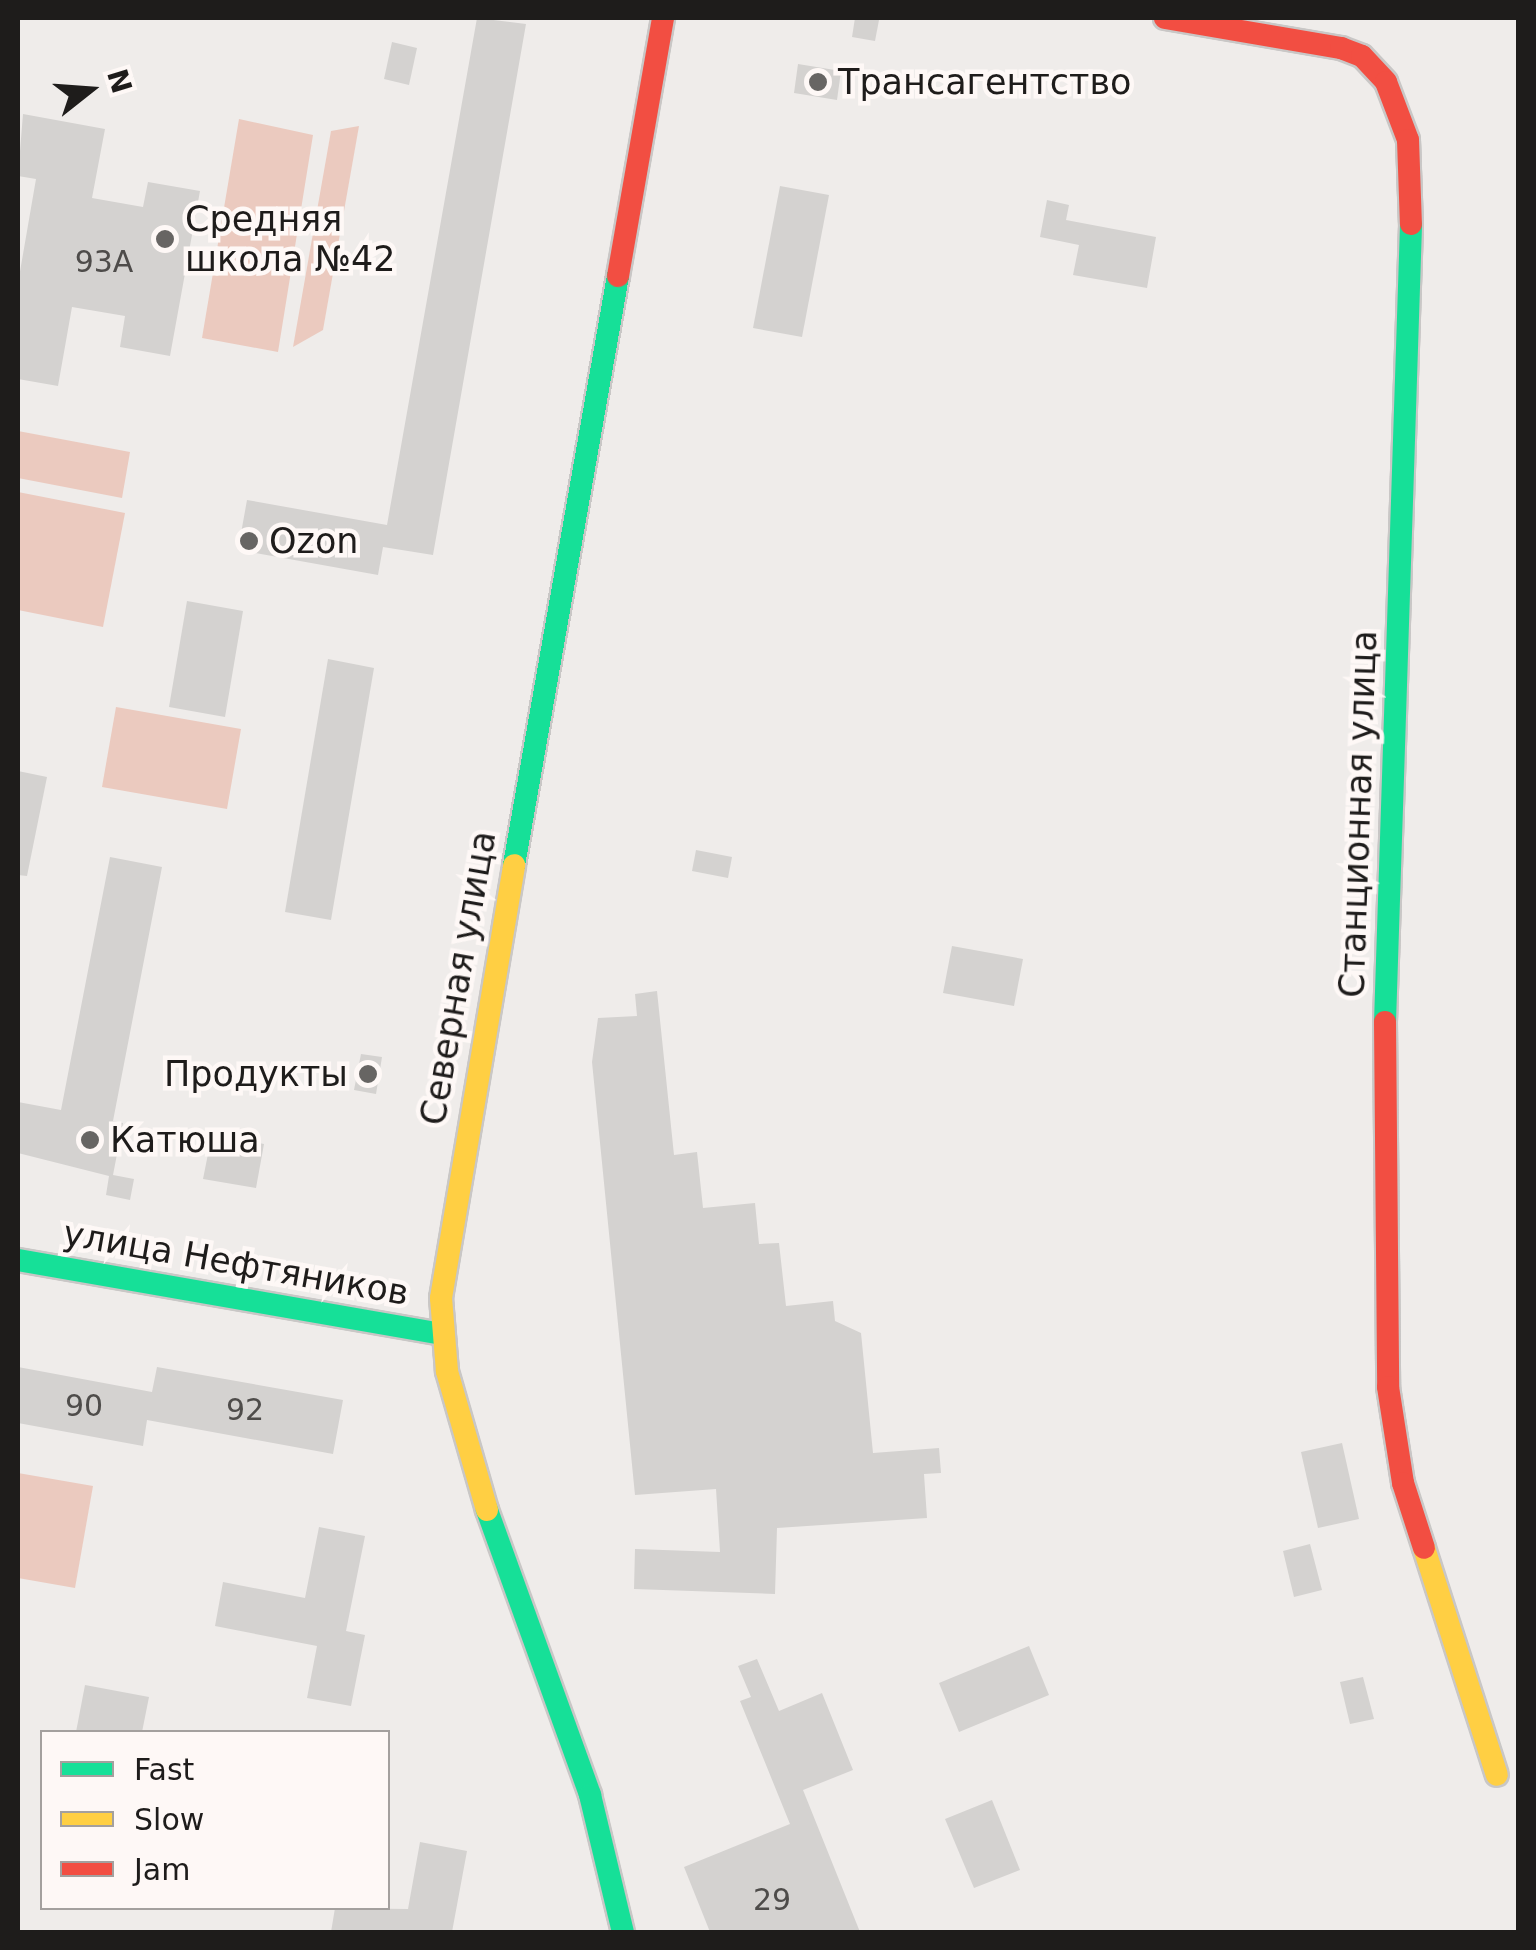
<!DOCTYPE html>
<meta charset="utf-8">
<style>
body{margin:0}
#map{position:relative;width:1536px;height:1950px;overflow:hidden;background:#efecea;font-family:"DejaVu Sans",sans-serif}
div>[style]{position:absolute}
[style*='--x']{left:calc(var(--x)*1px);top:calc(var(--y)*1px);width:calc(var(--w)*1px);rotate:calc(var(--a)*1deg)}
.green>*{inset:0;background:#ebcabf}
.building>*{inset:0;background:#d4d2d0}
.roads{filter:drop-shadow(2px 0 #c9c7c6) drop-shadow(-2px 0 #c9c7c6) drop-shadow(0 2px #c9c7c6) drop-shadow(0 -2px #c9c7c6)}
.fast>*{height:22px;margin:-11px;padding:0 11px;transform-origin:11px;border-radius:11px;background:#16e098}
.slow>*{height:22px;margin:-11px;padding:0 11px;transform-origin:11px;border-radius:11px;background:#ffcf43}
.jam>*{height:22px;margin:-11px;padding:0 11px;transform-origin:11px;border-radius:11px;background:#f24e42}
.dots>*{width:28px;height:28px;translate:-50% -50%;box-sizing:border-box;border:5px solid #fef8f6;border-radius:50%}
span{translate:-50% -50%;white-space:nowrap;text-align:center;line-height:1.15;-webkit-text-stroke:9px #fef8f6;paint-order:stroke}
.number-label{font-size:30px;color:#4e4c4a}
.number-label span{-webkit-text-stroke-width:0}
.poi-label{font-size:35px;color:#1e1c1b}
.left{translate:0 -50%;text-align:left}
.right{translate:-100% -50%;text-align:right}
.street-label{font-size:35px;color:#1e1c1b}
.frame{position:absolute;inset:0;border:20px solid #1e1c1b;pointer-events:none}
.legend{position:absolute;left:40px;top:1730px;width:350px;height:180px;box-sizing:border-box;background:#fef8f6;border:2px solid #a4a09e;margin:0;padding:12px 18px;list-style:none;font-size:30px;color:#1e1c1b}
.legend li{display:flex;align-items:center;gap:20px;height:50px}
.legend b{width:50px;border:2px solid #a4a09e}
.north{position:absolute;left:40px;top:40px;width:100px;height:100px;-webkit-text-stroke:8px #fef8f6;paint-order:stroke;rotate:73deg;font-size:28px;font-weight:700;line-height:40px;text-align:center;color:#1e1c1b}
.north::after{content:'';display:block;margin:auto;width:35px;height:45px;background:#1e1c1b;clip-path:polygon(50% 0,100% 100%,50% 72%,0 100%)}
</style>
<div id="map">
<div class="green">
<i style="clip-path:polygon(239px 119px,313px 135px,278px 352px,202px 338px)"></i>
<i style="clip-path:polygon(359px 126px,323px 330px,293px 347px,331px 131px)"></i>
<i style="clip-path:polygon(18px 431px,130px 452px,122px 498px,18px 478px)"></i>
<i style="clip-path:polygon(18px 492px,125px 513px,103px 627px,18px 610px)"></i>
<i style="clip-path:polygon(116px 707px,241px 729px,227px 809px,102px 787px)"></i>
<i style="clip-path:polygon(18px 1473px,93px 1486px,75px 1588px,18px 1578px)"></i>
</div>
<div class="building">
<i style="clip-path:polygon(477px 18px,526px 24px,433px 555px,383px 547px,378px 575px,238px 550px,247px 500px,387px 525px)"></i>
<i style="clip-path:polygon(855px 18px,879px 20px,875px 41px,852px 37px)"></i>
<i style="clip-path:polygon(392px 42px,417px 48px,409px 85px,384px 79px)"></i>
<i style="clip-path:polygon(798px 64px,841px 71px,837px 100px,794px 93px)"></i>
<i style="clip-path:polygon(23px 114px,105px 129px,92px 198px,143px 207px,148px 182px,200px 191px,170px 356px,120px 347px,125px 316px,72px 307px,58px 386px,18px 379px,18px 283px,36px 179px,18px 176px)"></i>
<i style="clip-path:polygon(780px 186px,829px 195px,802px 337px,753px 328px)"></i>
<i style="clip-path:polygon(1047px 200px,1069px 205px,1066px 220px,1156px 237px,1147px 288px,1073px 275px,1079px 245px,1040px 237px)"></i>
<i style="clip-path:polygon(187px 601px,243px 611px,225px 717px,169px 707px)"></i>
<i style="clip-path:polygon(328px 659px,374px 668px,331px 920px,285px 912px)"></i>
<i style="clip-path:polygon(18px 771px,47px 777px,27px 876px,18px 875px)"></i>
<i style="clip-path:polygon(696px 850px,732px 857px,728px 878px,692px 871px)"></i>
<i style="clip-path:polygon(110px 857px,162px 867px,113px 1121px,123px 1123px,113px 1175px,134px 1179px,130px 1200px,106px 1195px,109px 1176px,18px 1153px,18px 1102px,61px 1110px)"></i>
<i style="clip-path:polygon(952px 946px,1023px 959px,1014px 1006px,943px 993px)"></i>
<i style="clip-path:polygon(657px 991px,674px 1155px,697px 1152px,703px 1208px,755px 1203px,759px 1244px,779px 1243px,786px 1306px,833px 1301px,835px 1321px,861px 1333px,873px 1453px,939px 1448px,941px 1473px,924px 1474px,927px 1518px,777px 1528px,775px 1594px,634px 1589px,635px 1549px,720px 1552px,716px 1489px,635px 1495px,592px 1062px,598px 1018px,637px 1016px,635px 994px)"></i>
<i style="clip-path:polygon(361px 1054px,382px 1057px,376px 1094px,354px 1090px)"></i>
<i style="clip-path:polygon(212px 1134px,264px 1144px,256px 1188px,203px 1179px)"></i>
<i style="clip-path:polygon(18px 1367px,152px 1392px,157px 1367px,343px 1400px,333px 1454px,147px 1420px,143px 1446px,18px 1423px)"></i>
<i style="clip-path:polygon(1342px 1443px,1359px 1519px,1318px 1528px,1301px 1452px)"></i>
<i style="clip-path:polygon(319px 1527px,365px 1536px,346px 1631px,365px 1635px,351px 1706px,307px 1698px,317px 1646px,215px 1626px,223px 1582px,305px 1598px)"></i>
<i style="clip-path:polygon(1310px 1544px,1322px 1590px,1294px 1597px,1283px 1551px)"></i>
<i style="clip-path:polygon(1029px 1646px,1049px 1695px,959px 1732px,939px 1683px)"></i>
<i style="clip-path:polygon(757px 1659px,779px 1711px,822px 1693px,853px 1770px,803px 1790px,860px 1932px,710px 1932px,684px 1867px,790px 1824px,740px 1701px,751px 1697px,738px 1666px)"></i>
<i style="clip-path:polygon(1363px 1677px,1374px 1719px,1350px 1724px,1340px 1682px)"></i>
<i style="clip-path:polygon(85px 1685px,149px 1697px,142px 1732px,76px 1732px)"></i>
<i style="clip-path:polygon(992px 1800px,1020px 1870px,974px 1888px,945px 1819px)"></i>
<i style="clip-path:polygon(420px 1842px,467px 1851px,452px 1932px,331px 1932px,335px 1908px,408px 1909px)"></i>
</div>
<div class="roads">
<div class="fast">
<i style="--x:514;--y:865;--w:598;--a:-79.99"></i>
<i style="--x:1385;--y:1022;--w:798;--a:-88.13"></i>
<i style="--x:18;--y:1260;--w:431;--a:9.9"></i>
<i style="--x:487;--y:1510;--w:303;--a:70.1"></i>
<i style="--x:590;--y:1795;--w:141;--a:76.5"></i>
</div>
<div class="slow">
<i style="--x:487;--y:1510;--w:145;--a:-106.1"></i>
<i style="--x:447;--y:1371;--w:73;--a:-94.7"></i>
<i style="--x:441;--y:1298;--w:439;--a:-80.4"></i>
<i style="--x:1424;--y:1548;--w:238;--a:72.2"></i>
</div>
<div class="jam">
<i style="--x:1165;--y:18;--w:179;--a:9.7"></i>
<i style="--x:1341;--y:48;--w:22;--a:21"></i>
<i style="--x:1362;--y:56;--w:35;--a:47"></i>
<i style="--x:1386;--y:82;--w:62;--a:69.2"></i>
<i style="--x:1408;--y:140;--w:84;--a:88"></i>
<i style="--x:618;--y:276;--w:262;--a:-80.1"></i>
<i style="--x:1385;--y:1022;--w:365;--a:89.5"></i>
<i style="--x:1388;--y:1387;--w:97;--a:81.1"></i>
<i style="--x:1403;--y:1483;--w:68;--a:72.1"></i>
</div>
</div>
<div class="dots">
<i style="left:818px;top:82px;background:#676563"></i>
<i style="left:165px;top:239px;background:#676563"></i>
<i style="left:249px;top:541px;background:#676563"></i>
<i style="left:368px;top:1074px;background:#676563"></i>
<i style="left:90px;top:1140px;background:#676563"></i>
</div>
<div class="number-label">
<span style="left:104px;top:262px">93А</span>
<span style="left:84px;top:1406px">90</span>
<span style="left:245px;top:1410px">92</span>
<span style="left:772px;top:1900px">29</span>
</div>
<div class="poi-label">
<span class="left" style="left:838px;top:82px">Трансагентство</span>
<span class="left" style="left:185px;top:239px">Средняя<br>школа №42</span>
<span class="left" style="left:269px;top:541px">Ozon</span>
<span class="right" style="left:348px;top:1074px">Продукты</span>
<span class="left" style="left:110px;top:1140px">Катюша</span>
</div>
<div class="street-label">
<span style="left:1358px;top:814px;rotate:-88deg">Станционная улица</span>
<span style="left:458px;top:978px;rotate:-80deg">Северная улица</span>
<span style="left:236px;top:1263px;rotate:10deg">улица Нефтяников</span>
</div>
<div class="frame"></div>
<ul class="legend">
<li><b style="height:12px;background:#16e098"></b>Fast</li>
<li><b style="height:12px;background:#ffcf43"></b>Slow</li>
<li><b style="height:12px;background:#f24e42"></b>Jam</li>
</ul>
<div class="north">N</div>
</div>
